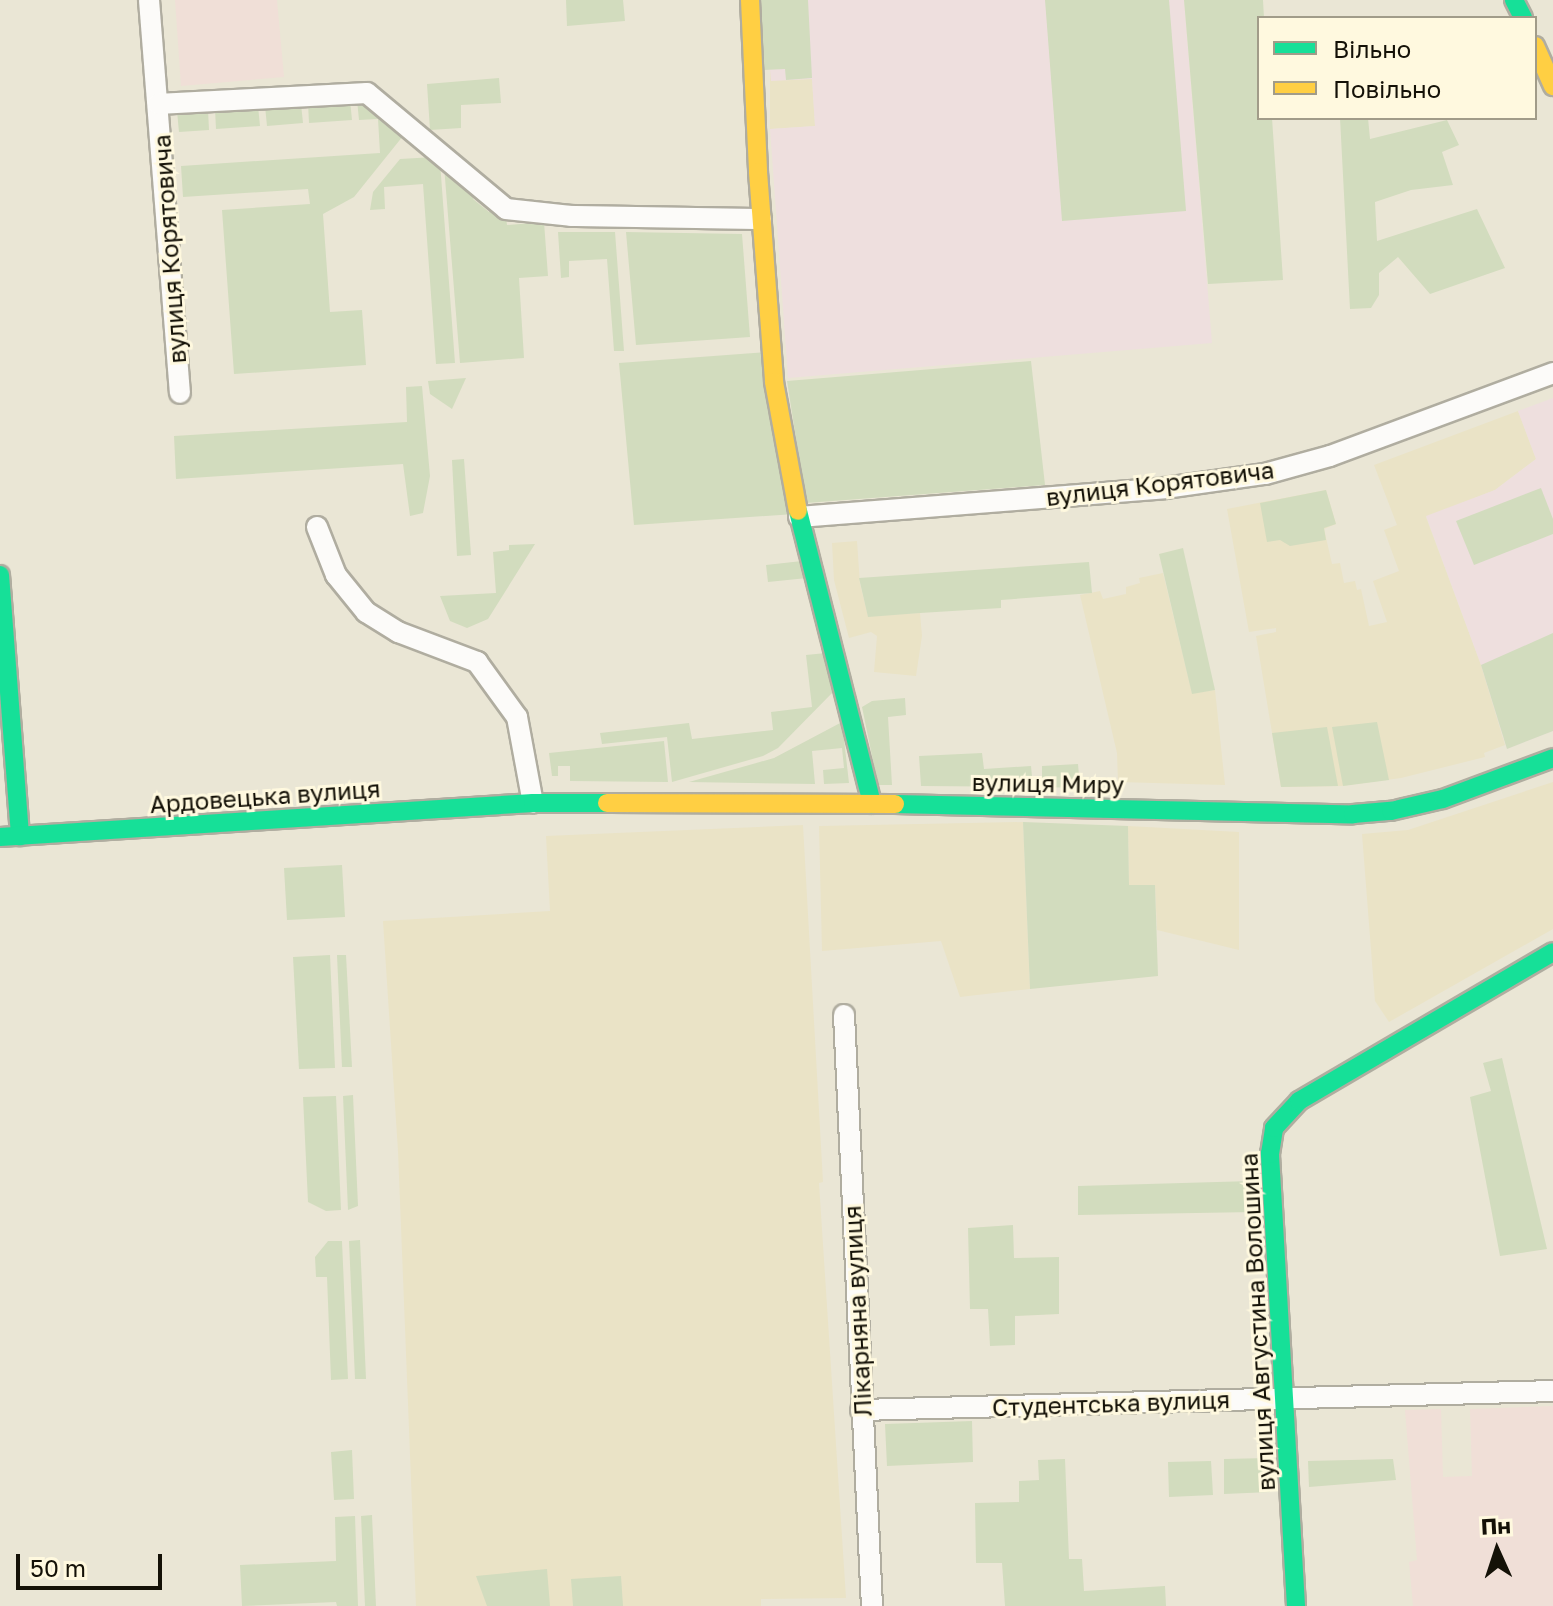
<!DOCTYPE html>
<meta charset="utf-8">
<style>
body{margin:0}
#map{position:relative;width:1553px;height:1606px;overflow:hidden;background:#eae6d5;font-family:"Golos Text",sans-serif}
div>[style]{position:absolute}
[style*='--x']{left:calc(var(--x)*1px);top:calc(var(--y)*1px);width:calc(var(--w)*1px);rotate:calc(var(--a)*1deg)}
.built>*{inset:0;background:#eae3c6}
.industrial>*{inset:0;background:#f0dfd7}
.education>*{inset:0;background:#eedfde}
.green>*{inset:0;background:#d2dcbe}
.roads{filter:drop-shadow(2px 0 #b0ada0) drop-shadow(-2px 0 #b0ada0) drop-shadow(0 2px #b0ada0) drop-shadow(0 -2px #b0ada0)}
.street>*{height:20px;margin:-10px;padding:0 10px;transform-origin:10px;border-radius:10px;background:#fcfbf9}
.fast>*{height:18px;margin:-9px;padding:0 9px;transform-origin:9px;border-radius:9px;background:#16e098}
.slow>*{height:18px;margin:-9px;padding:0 9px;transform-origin:9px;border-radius:9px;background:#ffcf43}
span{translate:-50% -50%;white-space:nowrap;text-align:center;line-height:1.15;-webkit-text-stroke:6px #fff9df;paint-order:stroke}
.street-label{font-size:24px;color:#141107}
.legend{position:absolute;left:1257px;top:16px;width:280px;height:104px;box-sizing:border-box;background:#fff9df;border:2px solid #a19c89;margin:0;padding:10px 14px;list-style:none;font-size:24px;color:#141107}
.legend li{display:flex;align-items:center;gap:16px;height:40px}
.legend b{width:40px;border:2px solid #a19c89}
.north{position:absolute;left:1457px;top:1510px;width:80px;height:80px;-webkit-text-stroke:6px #fff9df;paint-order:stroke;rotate:357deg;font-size:22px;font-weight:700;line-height:32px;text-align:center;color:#141107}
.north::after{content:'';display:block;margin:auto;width:28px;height:36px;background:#141107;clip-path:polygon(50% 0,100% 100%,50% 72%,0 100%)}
.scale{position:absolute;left:16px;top:1554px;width:146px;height:36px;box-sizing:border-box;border:4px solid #141107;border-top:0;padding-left:10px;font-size:24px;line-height:28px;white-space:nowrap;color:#141107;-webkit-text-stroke:6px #fff9df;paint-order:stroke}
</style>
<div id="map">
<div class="built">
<i style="clip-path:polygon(770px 69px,786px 80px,812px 78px,815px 126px,770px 129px)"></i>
<i style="clip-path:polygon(1518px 411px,1536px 459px,1495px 490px,1426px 517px,1481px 665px,1505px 745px,1484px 753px,1485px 757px,1401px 778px,1341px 786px,1281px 787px,1256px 636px,1276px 632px,1276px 628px,1249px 632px,1227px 509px,1326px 490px,1336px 524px,1324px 529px,1332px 564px,1340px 563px,1344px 583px,1355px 581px,1357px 590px,1361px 589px,1369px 626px,1387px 622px,1373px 581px,1399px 571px,1384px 530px,1397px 525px,1374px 465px)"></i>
<i style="clip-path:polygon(857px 541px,860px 584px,868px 616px,920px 613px,922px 636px,916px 676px,874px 672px,877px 636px,871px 632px,849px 638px,834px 580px,832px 543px)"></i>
<i style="clip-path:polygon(1163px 573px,1192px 693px,1215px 690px,1225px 785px,1118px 782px,1117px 753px,1080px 595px,1100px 591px,1103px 599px,1126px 594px,1126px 587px,1140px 583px,1139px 578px)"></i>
<i style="clip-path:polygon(1553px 782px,1553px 929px,1389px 1022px,1375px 1001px,1362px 834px,1408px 830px)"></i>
<i style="clip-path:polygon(1023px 822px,1030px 989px,960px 997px,941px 941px,822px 951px,819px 826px)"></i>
<i style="clip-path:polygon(803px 825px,823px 1182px,819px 1183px,846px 1598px,761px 1599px,761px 1606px,416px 1606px,398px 1151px,383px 921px,550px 911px,546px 836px)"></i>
<i style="clip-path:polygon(1128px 826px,1239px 832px,1239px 950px,1157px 930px,1155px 886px,1129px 885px)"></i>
</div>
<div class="industrial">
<i style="clip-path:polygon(175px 0,277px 0,284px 77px,181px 86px)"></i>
<i style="clip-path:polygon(1553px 1406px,1553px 1606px,1413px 1606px,1409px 1562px,1417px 1560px,1405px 1410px,1441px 1409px,1443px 1477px,1472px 1476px,1470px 1409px)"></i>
</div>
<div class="education">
<i style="clip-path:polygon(761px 0,1184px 0,1212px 343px,788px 378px,770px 129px,815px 126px,812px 79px,771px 81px,770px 70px,764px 70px)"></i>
<i style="clip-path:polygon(1553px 398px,1553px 731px,1507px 749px,1481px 665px,1426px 516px,1495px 490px,1536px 459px,1518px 411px)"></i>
</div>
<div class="green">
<i style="clip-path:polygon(566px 0,623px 0,625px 21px,567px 26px)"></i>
<i style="clip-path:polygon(761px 0,808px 0,812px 78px,786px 80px,785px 69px,764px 70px)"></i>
<i style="clip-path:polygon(1045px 0,1169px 0,1186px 211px,1062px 221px)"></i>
<i style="clip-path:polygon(1184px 0,1263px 0,1264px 18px,1259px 18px,1259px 118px,1272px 118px,1283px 280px,1208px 284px)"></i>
<i style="clip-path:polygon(499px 78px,501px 103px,461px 105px,461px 128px,430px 130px,427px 84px)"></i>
<i style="clip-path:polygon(350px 100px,352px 120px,309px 123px,308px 103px)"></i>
<i style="clip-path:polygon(357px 100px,363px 100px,403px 136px,354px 197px,323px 214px,330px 312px,362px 310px,366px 365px,234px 374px,222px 210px,310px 204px,308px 189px,183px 197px,181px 166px,380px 153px,378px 119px,359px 120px)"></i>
<i style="clip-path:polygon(301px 104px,303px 123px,267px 126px,265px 106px)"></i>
<i style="clip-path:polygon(258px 106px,260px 126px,216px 129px,215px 109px)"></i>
<i style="clip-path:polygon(208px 110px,209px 130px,179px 132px,177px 111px)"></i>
<i style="clip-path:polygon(1340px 118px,1368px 118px,1370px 139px,1447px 120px,1459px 145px,1442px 152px,1453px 185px,1411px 190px,1375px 202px,1377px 241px,1477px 209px,1505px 268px,1430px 294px,1398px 257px,1379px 273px,1379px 295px,1371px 308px,1350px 309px)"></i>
<i style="clip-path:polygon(434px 157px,440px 162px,455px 363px,436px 364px,423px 184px,384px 187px,385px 209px,370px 210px,373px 192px,400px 159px)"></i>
<i style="clip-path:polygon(444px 166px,477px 193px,473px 199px,489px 212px,493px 207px,506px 217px,507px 225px,544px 222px,548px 276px,519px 278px,524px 358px,460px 363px)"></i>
<i style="clip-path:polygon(558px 232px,615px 232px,624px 351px,614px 351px,607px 259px,569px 261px,569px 277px,561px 278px)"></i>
<i style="clip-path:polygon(626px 232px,742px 234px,750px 337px,636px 345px)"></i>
<i style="clip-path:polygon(767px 352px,795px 514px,634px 525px,619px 363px)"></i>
<i style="clip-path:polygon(1031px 361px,1045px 485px,806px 503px,787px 381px)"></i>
<i style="clip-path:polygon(466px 378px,452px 409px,430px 394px,428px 381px)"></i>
<i style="clip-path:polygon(422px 386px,430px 476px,423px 513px,410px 516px,403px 464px,176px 479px,174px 436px,407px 422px,406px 387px)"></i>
<i style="clip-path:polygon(464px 459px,471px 555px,457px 556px,452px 460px)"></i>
<i style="clip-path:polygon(1541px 488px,1553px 519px,1553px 534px,1474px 565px,1456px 521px)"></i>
<i style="clip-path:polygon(1326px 490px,1336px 524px,1324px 528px,1326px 540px,1290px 546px,1280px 540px,1267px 542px,1260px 503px)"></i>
<i style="clip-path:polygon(535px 544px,488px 619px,467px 628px,450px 621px,440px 596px,496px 593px,493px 552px,509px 550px,509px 545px)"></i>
<i style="clip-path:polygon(1183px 548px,1215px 690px,1192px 694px,1159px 554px)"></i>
<i style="clip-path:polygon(802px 561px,807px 578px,768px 582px,766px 565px)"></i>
<i style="clip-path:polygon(1089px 562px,1092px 593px,1001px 600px,1001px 608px,920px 613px,868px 617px,859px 578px)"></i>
<i style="clip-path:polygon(1553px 633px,1553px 731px,1507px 749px,1481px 665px)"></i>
<i style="clip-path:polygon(826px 653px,835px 690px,778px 748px,763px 756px,672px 782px,667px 737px,602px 744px,600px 733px,689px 723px,692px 739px,773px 730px,771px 712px,812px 707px,806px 655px)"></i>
<i style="clip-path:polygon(905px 698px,906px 715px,888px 717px,892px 785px,878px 785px,862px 707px,872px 701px)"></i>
<i style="clip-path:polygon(842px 722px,849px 783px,824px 784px,823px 770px,844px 768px,842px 748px,812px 751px,815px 784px,689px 782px,774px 758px)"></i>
<i style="clip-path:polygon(1377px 722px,1389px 780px,1343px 786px,1332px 727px)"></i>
<i style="clip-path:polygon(1327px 727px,1338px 786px,1281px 787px,1272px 733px)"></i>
<i style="clip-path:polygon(664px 741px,668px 782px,570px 781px,570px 766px,558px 766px,558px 776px,552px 776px,549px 753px)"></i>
<i style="clip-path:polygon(982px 753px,984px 769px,1031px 766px,1033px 787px,921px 786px,919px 756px)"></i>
<i style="clip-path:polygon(1078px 764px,1080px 788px,1042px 787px,1042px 766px)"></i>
<i style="clip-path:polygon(1023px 822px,1128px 826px,1129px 885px,1155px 885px,1158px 976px,1030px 989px)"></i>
<i style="clip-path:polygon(342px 865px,345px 917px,287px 920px,284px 868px)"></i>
<i style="clip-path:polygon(330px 955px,335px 1068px,299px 1069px,293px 957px)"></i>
<i style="clip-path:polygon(337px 955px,346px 955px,352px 1067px,342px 1067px)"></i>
<i style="clip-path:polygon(1502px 1058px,1547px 1249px,1500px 1256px,1470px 1097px,1491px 1091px,1483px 1063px)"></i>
<i style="clip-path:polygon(353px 1095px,358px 1206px,348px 1210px,343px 1096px)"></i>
<i style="clip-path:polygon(336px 1096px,341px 1210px,326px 1211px,308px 1202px,303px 1097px)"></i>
<i style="clip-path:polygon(1252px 1181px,1255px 1212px,1078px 1215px,1078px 1186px)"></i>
<i style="clip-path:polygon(1013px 1225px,1014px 1258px,1059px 1257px,1059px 1314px,1015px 1316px,1015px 1345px,990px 1346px,988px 1309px,970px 1309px,968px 1228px)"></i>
<i style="clip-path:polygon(360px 1240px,366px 1379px,355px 1379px,349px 1241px)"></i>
<i style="clip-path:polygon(328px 1241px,342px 1241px,348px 1379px,331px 1380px,327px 1277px,316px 1277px,315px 1257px)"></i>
<i style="clip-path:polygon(972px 1421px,973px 1462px,887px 1466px,885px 1424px)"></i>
<i style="clip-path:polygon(352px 1450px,354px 1499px,334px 1500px,331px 1452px)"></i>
<i style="clip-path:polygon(1268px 1458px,1270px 1492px,1224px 1494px,1224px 1459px)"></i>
<i style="clip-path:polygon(1065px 1459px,1069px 1559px,1082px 1559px,1084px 1591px,1165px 1586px,1166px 1606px,1005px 1606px,1002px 1563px,976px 1563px,975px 1503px,1019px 1502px,1019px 1481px,1039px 1480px,1038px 1460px)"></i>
<i style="clip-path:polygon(1393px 1459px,1396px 1480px,1309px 1487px,1308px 1461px)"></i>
<i style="clip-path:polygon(1211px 1461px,1213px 1495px,1169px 1497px,1168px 1462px)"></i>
<i style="clip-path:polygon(372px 1515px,376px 1606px,365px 1606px,361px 1516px)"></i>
<i style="clip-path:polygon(355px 1516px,358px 1606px,337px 1606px,336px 1602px,242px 1606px,240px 1565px,336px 1561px,335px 1517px)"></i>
<i style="clip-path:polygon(547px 1569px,550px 1606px,487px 1606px,476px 1576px)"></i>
<i style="clip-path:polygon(621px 1576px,623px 1606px,573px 1606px,571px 1579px)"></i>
</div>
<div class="roads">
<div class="street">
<i style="--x:149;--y:0;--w:394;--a:85.5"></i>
<i style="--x:158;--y:104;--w:209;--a:-3"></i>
<i style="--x:367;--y:93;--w:181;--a:39.8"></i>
<i style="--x:506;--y:209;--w:65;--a:6.1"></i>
<i style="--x:571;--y:216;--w:190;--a:0.9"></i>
<i style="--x:799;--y:517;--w:367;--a:-4.5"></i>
<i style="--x:1165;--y:488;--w:101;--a:-8"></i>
<i style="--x:1265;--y:474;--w:67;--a:-15.5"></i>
<i style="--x:1330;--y:456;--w:238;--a:-20.4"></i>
<i style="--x:317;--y:527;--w:52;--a:68.4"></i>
<i style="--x:336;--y:575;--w:48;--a:51"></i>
<i style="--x:366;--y:612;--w:38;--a:32"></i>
<i style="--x:398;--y:632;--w:85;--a:20.8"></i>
<i style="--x:477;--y:662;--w:68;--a:54"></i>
<i style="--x:517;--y:717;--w:87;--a:79.5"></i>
<i style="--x:844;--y:1015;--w:592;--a:87.29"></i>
<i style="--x:861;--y:1410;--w:692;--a:-1.57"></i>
</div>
<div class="fast">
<i style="--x:1514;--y:0;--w:20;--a:63"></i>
<i style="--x:798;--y:511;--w:302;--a:75.8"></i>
<i style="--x:0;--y:575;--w:262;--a:85.6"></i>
<i style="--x:895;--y:804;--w:458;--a:1.3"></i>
<i style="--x:1353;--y:814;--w:38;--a:-5"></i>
<i style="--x:1391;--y:811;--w:53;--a:-13"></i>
<i style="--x:1443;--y:799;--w:117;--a:-20.4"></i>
<i style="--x:0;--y:837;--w:534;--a:-3.65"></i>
<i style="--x:533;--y:803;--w:74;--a:0"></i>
<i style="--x:1296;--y:1606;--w:453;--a:-93.3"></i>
<i style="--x:1270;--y:1154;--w:26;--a:-81"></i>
<i style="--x:1274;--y:1128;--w:37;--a:-47"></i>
<i style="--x:1299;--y:1101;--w:294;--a:-30.4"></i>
</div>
<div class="slow">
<i style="--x:750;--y:0;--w:172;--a:87.3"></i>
<i style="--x:758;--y:172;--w:211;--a:85.6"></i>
<i style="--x:774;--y:382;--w:131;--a:79.5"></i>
<i style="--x:1535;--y:46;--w:44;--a:65.8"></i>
<i style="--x:607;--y:803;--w:288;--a:0.2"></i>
</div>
</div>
<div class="street-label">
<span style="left:169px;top:249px;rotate:-94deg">вулиця Корятовича</span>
<span style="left:1160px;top:483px;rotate:-7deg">вулиця Корятовича</span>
<span style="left:1048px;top:783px;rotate:1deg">вулиця Миру</span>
<span style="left:265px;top:796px;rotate:-4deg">Ардовецька вулиця</span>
<span style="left:857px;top:1311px;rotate:-93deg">Лікарняна вулиця</span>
<span style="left:1257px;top:1322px;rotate:-93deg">вулиця Августина Волошина</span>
<span style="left:1111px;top:1403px;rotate:-2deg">Студентська вулиця</span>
</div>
<ul class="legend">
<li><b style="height:10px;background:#16e098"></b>Вільно</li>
<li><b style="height:10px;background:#ffcf43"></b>Повільно</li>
</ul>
<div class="north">Пн</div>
<div class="scale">50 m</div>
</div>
